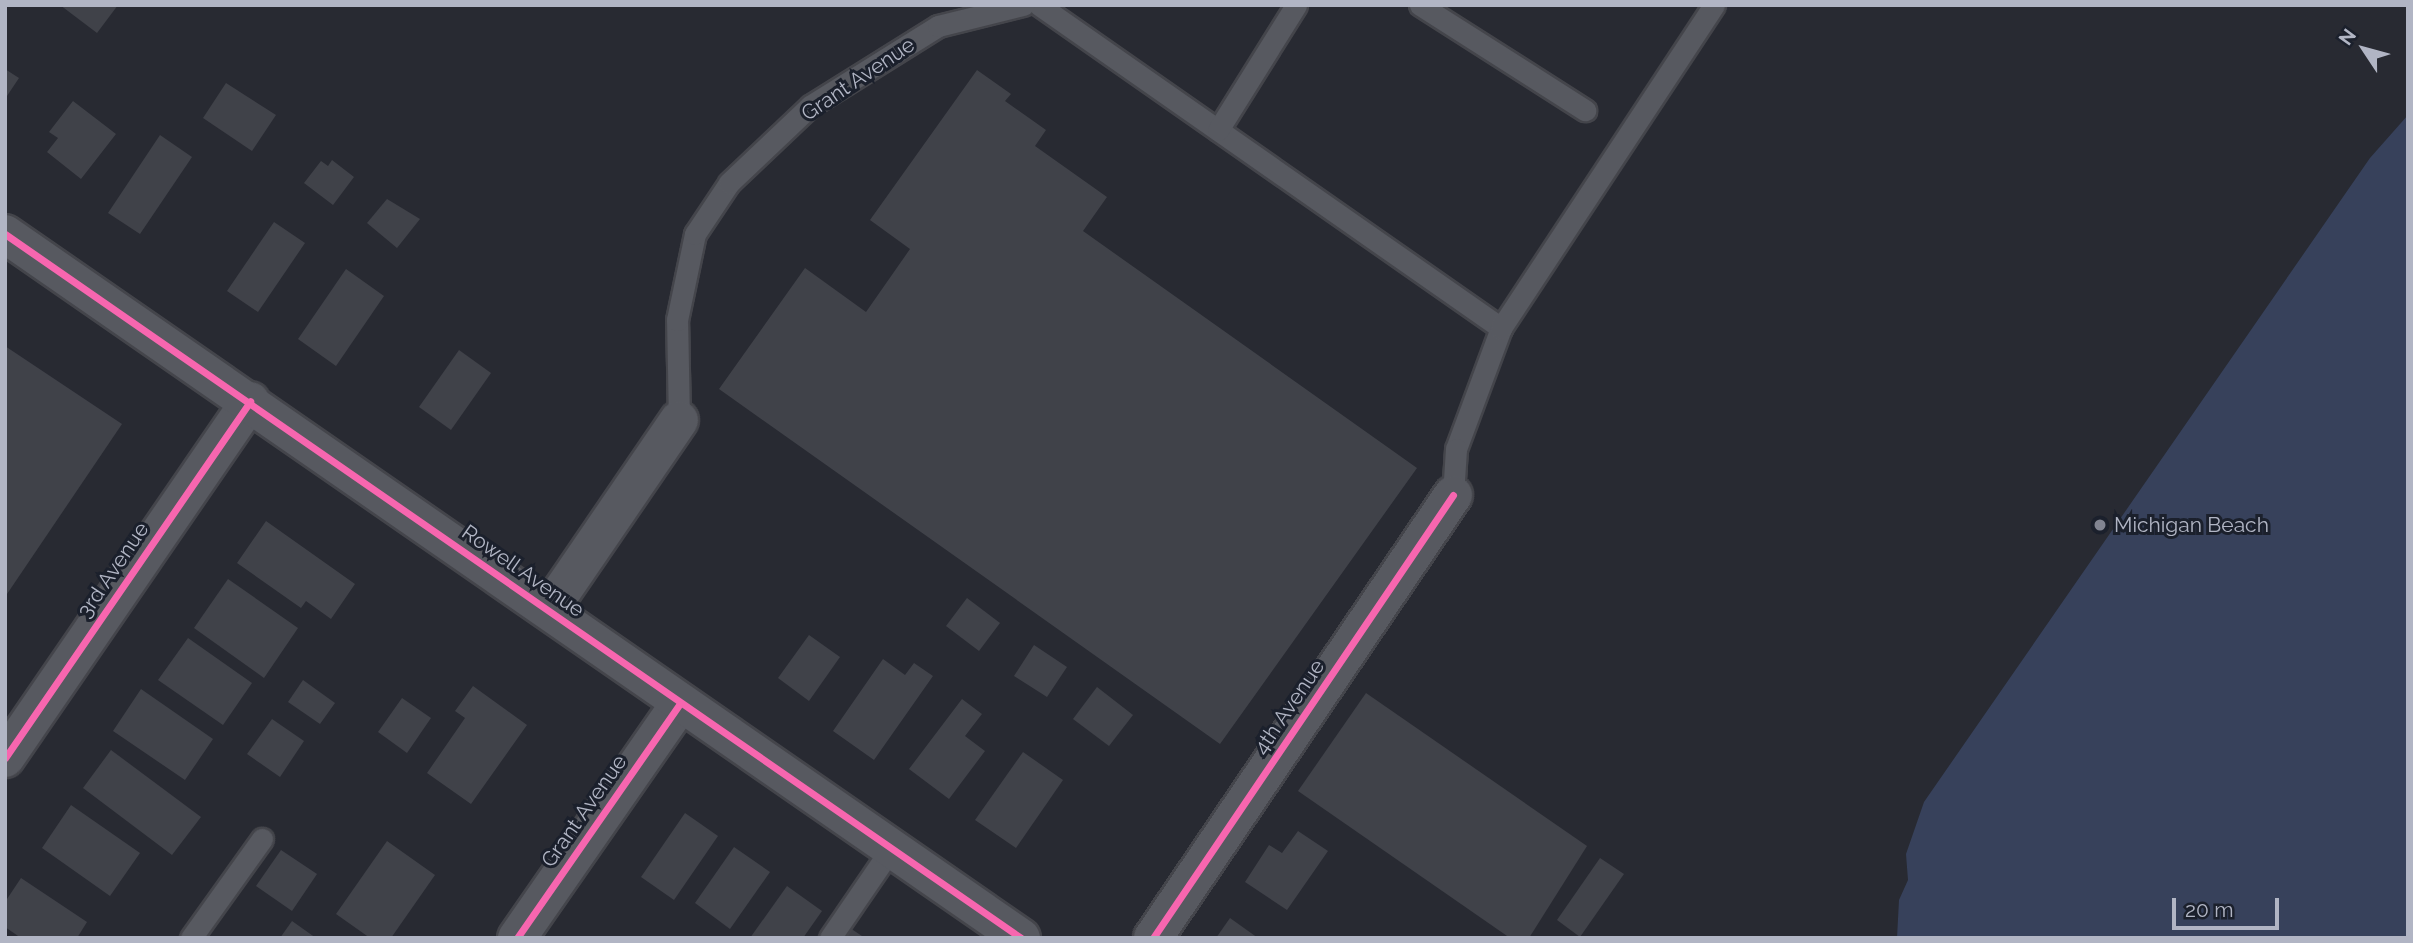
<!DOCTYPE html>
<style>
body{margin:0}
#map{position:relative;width:2413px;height:943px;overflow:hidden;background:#282a32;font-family:Raleway,sans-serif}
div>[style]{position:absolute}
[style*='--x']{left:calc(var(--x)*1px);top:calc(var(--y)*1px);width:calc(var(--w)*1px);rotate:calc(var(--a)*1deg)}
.water>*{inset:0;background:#37415b}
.building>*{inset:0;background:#404249}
.roads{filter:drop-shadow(2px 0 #44454b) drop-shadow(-2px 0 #44454b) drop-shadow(0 2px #44454b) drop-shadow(0 -2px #44454b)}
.service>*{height:21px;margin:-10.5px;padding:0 10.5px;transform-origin:10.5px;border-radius:10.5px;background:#575960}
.minor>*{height:38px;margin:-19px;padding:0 19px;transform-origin:19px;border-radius:19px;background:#575960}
.tertiary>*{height:38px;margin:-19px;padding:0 19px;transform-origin:19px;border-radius:19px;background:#575960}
.cycleway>*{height:7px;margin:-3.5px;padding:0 3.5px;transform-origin:3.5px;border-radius:3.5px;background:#f766af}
.dots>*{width:19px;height:19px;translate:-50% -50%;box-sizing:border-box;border:4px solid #1b202c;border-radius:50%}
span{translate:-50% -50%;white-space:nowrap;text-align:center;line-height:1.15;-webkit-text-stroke:6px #1b202c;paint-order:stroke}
.street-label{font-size:21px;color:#b1b5c4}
.poi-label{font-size:21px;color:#b1b5c4}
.left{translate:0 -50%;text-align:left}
.frame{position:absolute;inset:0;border:7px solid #b1b5c4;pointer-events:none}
.north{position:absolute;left:2329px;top:14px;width:70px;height:70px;-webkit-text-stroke:5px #1b202c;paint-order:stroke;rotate:306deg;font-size:19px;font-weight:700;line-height:28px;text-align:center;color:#b1b5c4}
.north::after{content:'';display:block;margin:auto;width:24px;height:32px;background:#b1b5c4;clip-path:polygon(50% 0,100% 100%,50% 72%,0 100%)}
.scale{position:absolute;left:2172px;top:898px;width:107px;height:32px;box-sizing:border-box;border:4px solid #b1b5c4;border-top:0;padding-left:9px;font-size:21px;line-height:24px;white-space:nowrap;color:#b1b5c4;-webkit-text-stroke:5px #1b202c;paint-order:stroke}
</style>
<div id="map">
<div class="water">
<i style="clip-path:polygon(2408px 115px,2408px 938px,1897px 938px,1899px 900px,1908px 880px,1906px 854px,1924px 802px,2370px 158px)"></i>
</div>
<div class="building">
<i style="clip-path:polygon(60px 5px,118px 5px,97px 33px)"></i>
<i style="clip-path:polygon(5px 69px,19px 78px,5px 99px)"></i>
<i style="clip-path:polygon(977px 70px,1011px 94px,1005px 101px,1046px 130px,1035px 146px,1107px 197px,1083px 231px,1417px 468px,1220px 744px,719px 389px,805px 268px,866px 312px,910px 249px,870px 220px)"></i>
<i style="clip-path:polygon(226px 83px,276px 115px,252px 151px,203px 118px)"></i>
<i style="clip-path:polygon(73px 101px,116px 134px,81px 179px,47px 152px,58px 138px,49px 132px)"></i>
<i style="clip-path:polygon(160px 135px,192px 157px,140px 234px,108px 213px)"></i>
<i style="clip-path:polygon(332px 160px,354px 177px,333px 205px,304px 183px,321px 161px,328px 166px)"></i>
<i style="clip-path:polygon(387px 199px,420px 219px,397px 248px,367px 223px)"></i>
<i style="clip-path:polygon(274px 222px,305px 243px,258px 312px,227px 291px)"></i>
<i style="clip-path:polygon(346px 269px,384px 296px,336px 366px,298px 339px)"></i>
<i style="clip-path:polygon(5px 346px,122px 424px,5px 597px)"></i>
<i style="clip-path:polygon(459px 350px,491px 373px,451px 430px,419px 407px)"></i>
<i style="clip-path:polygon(266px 521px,355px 584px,331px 619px,306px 601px,301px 608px,237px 563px)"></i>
<i style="clip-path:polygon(228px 579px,298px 628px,264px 678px,194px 628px)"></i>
<i style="clip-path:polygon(967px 598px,1000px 623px,979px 651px,946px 626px)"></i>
<i style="clip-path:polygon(809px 635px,840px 657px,809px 701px,778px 678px)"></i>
<i style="clip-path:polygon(188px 638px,252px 683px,223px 725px,158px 680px)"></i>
<i style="clip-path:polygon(1034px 645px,1067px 667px,1047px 697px,1014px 676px)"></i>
<i style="clip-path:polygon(883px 659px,905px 675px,914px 663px,933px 676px,874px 760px,833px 731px)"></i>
<i style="clip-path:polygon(303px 680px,335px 703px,320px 724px,288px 702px)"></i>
<i style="clip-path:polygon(473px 686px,527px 725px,471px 804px,427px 773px,465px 718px,455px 711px)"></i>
<i style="clip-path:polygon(1097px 687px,1133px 715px,1109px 746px,1073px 719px)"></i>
<i style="clip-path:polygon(141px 689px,213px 739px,185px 780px,113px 731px)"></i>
<i style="clip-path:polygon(1366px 693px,1587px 846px,1529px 938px,1510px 938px,1298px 791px)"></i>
<i style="clip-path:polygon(402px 698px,431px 718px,407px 753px,378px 732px)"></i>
<i style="clip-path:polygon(962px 699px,982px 714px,965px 736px,985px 751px,949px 799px,909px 769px)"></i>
<i style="clip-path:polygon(272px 719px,304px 741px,280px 777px,247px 754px)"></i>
<i style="clip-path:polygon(111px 750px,201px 817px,172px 855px,83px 788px)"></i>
<i style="clip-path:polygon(1023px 752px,1063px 780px,1016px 848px,975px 820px)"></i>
<i style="clip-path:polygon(71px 805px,140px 853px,110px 896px,42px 848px)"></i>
<i style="clip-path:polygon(685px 813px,718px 836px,674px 900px,641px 877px)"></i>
<i style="clip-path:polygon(1298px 831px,1328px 851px,1287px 910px,1245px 882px,1269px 845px,1282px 853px)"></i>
<i style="clip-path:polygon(387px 841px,435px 875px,391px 938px,370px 938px,336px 914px)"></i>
<i style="clip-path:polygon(734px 847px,770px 872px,730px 929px,695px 903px)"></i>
<i style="clip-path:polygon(281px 850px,317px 874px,292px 911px,256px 886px)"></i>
<i style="clip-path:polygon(1600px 858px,1624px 874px,1580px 937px,1557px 920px)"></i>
<i style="clip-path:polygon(21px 878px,87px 922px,77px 938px,21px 938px,5px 927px,5px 902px)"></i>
<i style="clip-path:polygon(787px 886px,822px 911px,803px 938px,750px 938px)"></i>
<i style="clip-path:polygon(1230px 918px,1258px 938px,1216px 938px)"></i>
<i style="clip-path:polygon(292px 921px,316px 938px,280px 938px)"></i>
<i style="clip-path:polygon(847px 926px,865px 938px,839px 938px)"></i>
</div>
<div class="roads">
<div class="service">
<i style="--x:1039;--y:5;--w:564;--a:34.96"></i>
<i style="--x:1501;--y:328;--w:129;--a:110.4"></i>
<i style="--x:1456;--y:449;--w:46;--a:93.7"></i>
<i style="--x:1420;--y:5;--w:196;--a:32.5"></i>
<i style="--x:1218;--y:130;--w:147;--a:-58"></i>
<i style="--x:1501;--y:328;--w:387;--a:-56.6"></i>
<i style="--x:679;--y:420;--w:100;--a:-91.1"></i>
<i style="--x:677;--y:320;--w:88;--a:-78.2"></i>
<i style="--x:695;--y:234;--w:61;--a:-56.3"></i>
<i style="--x:729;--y:183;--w:112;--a:-43.5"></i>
<i style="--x:810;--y:106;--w:151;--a:-32"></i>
<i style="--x:938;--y:26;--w:88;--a:-13.9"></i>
<i style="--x:191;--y:938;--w:122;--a:-54.4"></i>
<i style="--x:830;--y:938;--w:108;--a:-55.6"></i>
</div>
<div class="minor">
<i style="--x:549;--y:610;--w:230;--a:-55.6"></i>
<i style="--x:5;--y:758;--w:433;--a:-55.5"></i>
<i style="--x:517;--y:938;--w:284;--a:-55.2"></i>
<i style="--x:1153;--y:938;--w:535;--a:-55.89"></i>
</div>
<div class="tertiary">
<i style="--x:5;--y:234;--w:1236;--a:34.72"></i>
</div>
</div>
<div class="cycleway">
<i style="--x:5;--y:234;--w:1236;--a:34.72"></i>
<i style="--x:5;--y:758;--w:433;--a:-55.5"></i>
<i style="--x:517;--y:938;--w:284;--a:-55.2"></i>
<i style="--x:1153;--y:938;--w:535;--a:-55.89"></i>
</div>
<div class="dots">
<i style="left:2100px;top:525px;background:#818491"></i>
</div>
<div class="street-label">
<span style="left:858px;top:79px;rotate:-34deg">Grant Avenue</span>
<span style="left:113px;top:570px;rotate:-56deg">3rd Avenue</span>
<span style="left:523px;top:571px;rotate:35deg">Rowell Avenue</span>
<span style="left:1289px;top:707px;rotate:-56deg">4th Avenue</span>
<span style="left:584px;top:811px;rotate:-55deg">Grant Avenue</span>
</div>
<div class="poi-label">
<span class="left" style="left:2114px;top:525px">Michigan Beach</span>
</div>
<div class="frame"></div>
<div class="north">N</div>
<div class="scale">20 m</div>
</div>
